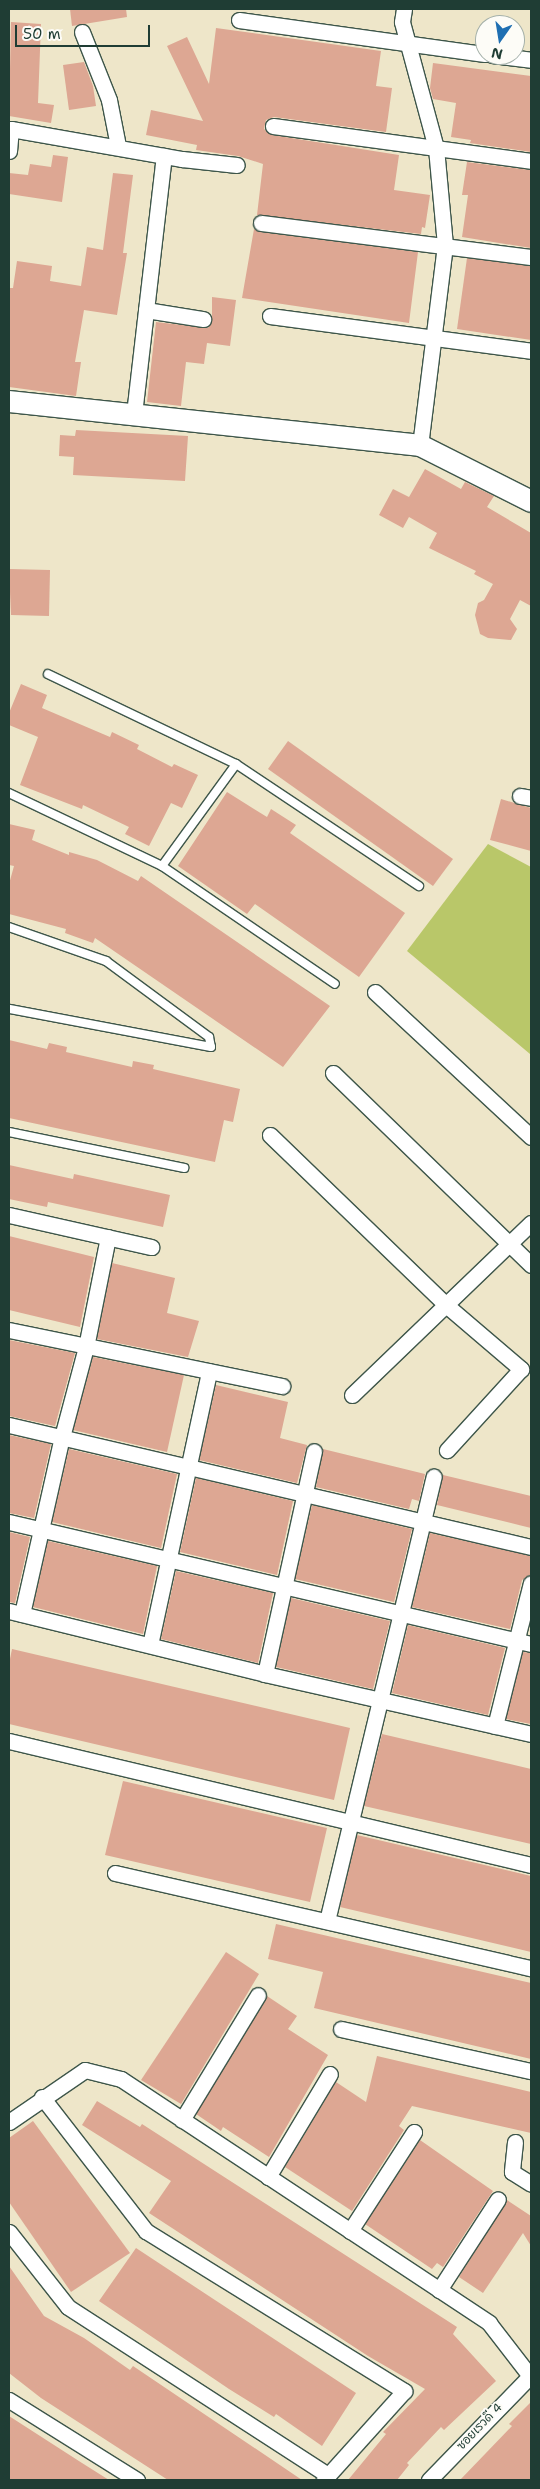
<!DOCTYPE html>
<meta charset="utf-8">
<style>
body{margin:0}
#map{position:relative;width:540px;height:2489px;overflow:hidden;background:#eee6c9;font-family:"Shantell Sans","Playpen Sans Thai",sans-serif}
div>[style]{position:absolute}
[style*='--x']{left:calc(var(--x)*1px);top:calc(var(--y)*1px);width:calc(var(--w)*1px);rotate:calc(var(--a)*1deg)}
.green>*{inset:0;background:#b9c769}
.building>*{inset:0;background:#dda793}
.roads{filter:drop-shadow(1px 0 #3e564a) drop-shadow(-1px 0 #3e564a) drop-shadow(0 1px #3e564a) drop-shadow(0 -1px #3e564a)}
.lane>*{height:8px;margin:-4px;padding:0 4px;transform-origin:4px;border-radius:4px;background:#fff}
.street>*{height:15px;margin:-7.5px;padding:0 7.5px;transform-origin:7.5px;border-radius:7.5px;background:#fff}
.secondary>*{height:21px;margin:-10.5px;padding:0 10.5px;transform-origin:10.5px;border-radius:10.5px;background:#fff}
span{translate:-50% -50%;white-space:nowrap;text-align:center;line-height:1.15;-webkit-text-stroke:4px #fdfcf7;paint-order:stroke}
.street-label{font-size:12px;color:#1f3d34}
.frame{position:absolute;inset:0;border:10px solid #1f3d34;pointer-events:none}
.north{position:absolute;left:475px;top:15px;width:50px;height:50px;box-sizing:border-box;background:#fdfcf7;border:1px solid #a4b0a9;border-radius:50%;rotate:193deg;font-size:14px;font-weight:700;line-height:20px;text-align:center;color:#1f3d34}
.north::after{content:'';display:block;margin:auto;width:18px;height:22px;background:#1f6fb2;clip-path:polygon(50% 0,100% 100%,50% 72%,0 100%)}
.scale{position:absolute;left:15px;top:25px;width:135px;height:22px;box-sizing:border-box;border:2px solid #1f3d34;border-top:0;padding-left:6px;font-size:15px;line-height:18px;white-space:nowrap;color:#1f3d34;-webkit-text-stroke:4px #fdfcf7;paint-order:stroke}
</style>
<div id="map">
<div class="green">
<i style="clip-path:polygon(488px 844px,531px 867px,530px 1054px,407px 951px)"></i>
</div>
<div class="building">
<i style="clip-path:polygon(70px 9px,126px 9px,127px 17px,72px 26px)"></i>
<i style="clip-path:polygon(11px 22px,41px 24px,38px 103px,54px 105px,51px 123px,9px 116px)"></i>
<i style="clip-path:polygon(216px 28px,381px 51px,376px 86px,392px 88px,386px 132px,274px 117px,266px 120px,264px 129px,272px 135px,399px 155px,394px 190px,430px 195px,425px 228px,422px 227px,421px 234px,257px 215px,263px 164px,238px 156px,196px 150px,197px 145px,146px 135px,151px 110px,203px 121px,167px 46px,187px 37px,209px 84px)"></i>
<i style="clip-path:polygon(84px 62px,93px 86px,96px 106px,69px 110px,63px 65px)"></i>
<i style="clip-path:polygon(433px 63px,531px 76px,531px 152px,470px 143px,471px 140px,451px 137px,456px 103px,433px 99px,430px 88px)"></i>
<i style="clip-path:polygon(53px 155px,68px 157px,62px 202px,9px 194px,9px 173px,28px 175px,30px 164px,51px 167px)"></i>
<i style="clip-path:polygon(467px 162px,531px 170px,531px 248px,462px 237px,468px 195px,462px 195px)"></i>
<i style="clip-path:polygon(113px 173px,133px 175px,123px 253px,127px 253px,117px 315px,84px 310px,75px 362px,81px 362px,76px 396px,9px 387px,9px 288px,13px 288px,17px 261px,52px 266px,50px 281px,81px 286px,87px 247px,103px 250px)"></i>
<i style="clip-path:polygon(254px 229px,260px 232px,418px 252px,409px 323px,242px 298px)"></i>
<i style="clip-path:polygon(467px 258px,531px 266px,531px 340px,457px 329px)"></i>
<i style="clip-path:polygon(212px 297px,236px 300px,230px 346px,207px 343px,204px 364px,186px 362px,181px 406px,147px 402px,156px 322px,208px 328px,212px 320px)"></i>
<i style="clip-path:polygon(76px 430px,188px 436px,185px 481px,73px 475px,74px 457px,59px 456px,60px 435px,75px 436px)"></i>
<i style="clip-path:polygon(425px 469px,461px 489px,465px 482px,494px 496px,487px 507px,531px 533px,531px 606px,520px 600px,510px 619px,517px 629px,511px 640px,488px 638px,480px 634px,475px 615px,478px 603px,484px 600px,493px 584px,474px 574px,476px 571px,429px 548px,437px 533px,409px 517px,403px 528px,379px 515px,393px 489px,409px 497px)"></i>
<i style="clip-path:polygon(9px 569px,50px 570px,49px 616px,11px 615px)"></i>
<i style="clip-path:polygon(21px 684px,47px 695px,42px 708px,110px 737px,112px 732px,139px 745px,137px 749px,172px 767px,174px 764px,198px 775px,182px 808px,171px 803px,149px 846px,125px 834px,129px 827px,83px 805px,82px 809px,20px 785px,38px 737px,9px 725px,9px 713px)"></i>
<i style="clip-path:polygon(288px 741px,453px 859px,433px 886px,268px 769px)"></i>
<i style="clip-path:polygon(227px 792px,267px 817px,271px 809px,296px 825px,290px 833px,405px 913px,359px 977px,255px 904px,247px 914px,178px 866px)"></i>
<i style="clip-path:polygon(501px 799px,531px 808px,531px 851px,490px 840px)"></i>
<i style="clip-path:polygon(9px 824px,35px 830px,32px 840px,69px 855px,69px 852px,97px 860px,138px 881px,141px 876px,330px 1006px,283px 1067px,95px 938px,93px 943px,65px 933px,66px 929px,9px 914px,9px 884px,14px 866px,9px 865px)"></i>
<i style="clip-path:polygon(9px 1040px,47px 1049px,49px 1043px,67px 1047px,66px 1052px,132px 1067px,133px 1061px,154px 1065px,153px 1069px,240px 1089px,233px 1122px,224px 1120px,215px 1162px,9px 1118px)"></i>
<i style="clip-path:polygon(9px 1165px,73px 1179px,74px 1174px,170px 1195px,163px 1227px,48px 1202px,47px 1207px,9px 1199px)"></i>
<i style="clip-path:polygon(9px 1236px,94px 1257px,80px 1327px,9px 1310px)"></i>
<i style="clip-path:polygon(112px 1263px,175px 1278px,167px 1313px,199px 1321px,188px 1357px,97px 1339px)"></i>
<i style="clip-path:polygon(9px 1340px,75px 1353px,55px 1426px,9px 1416px)"></i>
<i style="clip-path:polygon(93px 1357px,184px 1375px,167px 1452px,73px 1430px)"></i>
<i style="clip-path:polygon(216px 1385px,288px 1402px,280px 1438px,307px 1445px,297px 1483px,199px 1460px)"></i>
<i style="clip-path:polygon(9px 1435px,51px 1444px,34px 1518px,9px 1513px)"></i>
<i style="clip-path:polygon(69px 1449px,177px 1474px,161px 1548px,52px 1522px)"></i>
<i style="clip-path:polygon(323px 1449px,425px 1474px,419px 1501px,412px 1499px,409px 1509px,316px 1487px)"></i>
<i style="clip-path:polygon(443px 1475px,531px 1496px,531px 1528px,437px 1505px)"></i>
<i style="clip-path:polygon(196px 1478px,293px 1501px,277px 1575px,180px 1552px)"></i>
<i style="clip-path:polygon(312px 1505px,412px 1529px,394px 1602px,295px 1579px)"></i>
<i style="clip-path:polygon(9px 1532px,30px 1537px,15px 1603px,9px 1602px)"></i>
<i style="clip-path:polygon(430px 1533px,531px 1556px,531px 1574px,522px 1580px,510px 1629px,412px 1607px)"></i>
<i style="clip-path:polygon(48px 1541px,157px 1566px,143px 1634px,33px 1607px)"></i>
<i style="clip-path:polygon(176px 1571px,273px 1593px,258px 1663px,161px 1639px)"></i>
<i style="clip-path:polygon(291px 1598px,390px 1621px,373px 1689px,276px 1667px)"></i>
<i style="clip-path:polygon(408px 1625px,505px 1648px,488px 1715px,392px 1693px)"></i>
<i style="clip-path:polygon(12px 1649px,350px 1728px,334px 1800px,9px 1724px,9px 1664px)"></i>
<i style="clip-path:polygon(523px 1652px,531px 1653px,531px 1724px,506px 1719px)"></i>
<i style="clip-path:polygon(382px 1734px,531px 1769px,531px 1844px,364px 1806px)"></i>
<i style="clip-path:polygon(123px 1781px,327px 1828px,310px 1902px,105px 1855px)"></i>
<i style="clip-path:polygon(357px 1835px,531px 1876px,531px 1952px,340px 1907px)"></i>
<i style="clip-path:polygon(276px 1924px,531px 1983px,531px 2059px,314px 2008px,323px 1972px,268px 1959px)"></i>
<i style="clip-path:polygon(226px 1952px,259px 1974px,181px 2104px,141px 2080px)"></i>
<i style="clip-path:polygon(267px 1996px,297px 2016px,288px 2029px,328px 2055px,269px 2157px,223px 2127px,221px 2131px,196px 2114px)"></i>
<i style="clip-path:polygon(377px 2056px,531px 2092px,531px 2133px,412px 2106px,399px 2126px,404px 2130px,352px 2211px,285px 2167px,336px 2082px,366px 2102px)"></i>
<i style="clip-path:polygon(97px 2101px,140px 2127px,142px 2124px,457px 2327px,453px 2334px,496px 2381px,444px 2430px,441px 2427px,407px 2463px,409px 2465px,397px 2480px,348px 2480px,386px 2434px,383px 2432px,425px 2389px,368px 2356px,149px 2213px,171px 2181px,82px 2125px)"></i>
<i style="clip-path:polygon(33px 2121px,130px 2253px,71px 2292px,9px 2202px,9px 2138px)"></i>
<i style="clip-path:polygon(420px 2140px,493px 2191px,443px 2267px,437px 2263px,432px 2269px,365px 2224px)"></i>
<i style="clip-path:polygon(507px 2200px,531px 2216px,531px 2246px,523px 2233px,483px 2293px,459px 2277px)"></i>
<i style="clip-path:polygon(136px 2248px,356px 2393px,322px 2446px,276px 2414px,274px 2417px,229px 2389px,99px 2301px)"></i>
<i style="clip-path:polygon(9px 2266px,44px 2316px,84px 2338px,130px 2370px,133px 2366px,302px 2480px,168px 2480px,41px 2398px,9px 2373px)"></i>
<i style="clip-path:polygon(531px 2402px,531px 2480px,460px 2480px,512px 2426px,509px 2424px)"></i>
<i style="clip-path:polygon(9px 2416px,82px 2463px,109px 2480px,9px 2480px)"></i>
</div>
<div class="roads">
<div class="lane">
<i style="--x:48;--y:674;--w:208;--a:25.6"></i>
<i style="--x:9;--y:793;--w:170;--a:25.5"></i>
<i style="--x:162;--y:866;--w:209;--a:34.3"></i>
<i style="--x:162;--y:866;--w:126;--a:-54"></i>
<i style="--x:236;--y:764;--w:220;--a:33.7"></i>
<i style="--x:9;--y:927;--w:103;--a:19.3"></i>
<i style="--x:106;--y:961;--w:128;--a:36.4"></i>
<i style="--x:209;--y:1037;--w:10;--a:79"></i>
<i style="--x:211;--y:1047;--w:206;--a:-169.3"></i>
<i style="--x:9;--y:1132;--w:179;--a:11.6"></i>
</div>
<div class="street">
<i style="--x:404;--y:9;--w:13;--a:99"></i>
<i style="--x:402;--y:22;--w:131;--a:74.9"></i>
<i style="--x:436;--y:148;--w:97;--a:84.7"></i>
<i style="--x:445;--y:245;--w:202;--a:97.1"></i>
<i style="--x:239;--y:20;--w:248;--a:7.9"></i>
<i style="--x:82;--y:32;--w:73;--a:68.3"></i>
<i style="--x:109;--y:100;--w:47;--a:78.9"></i>
<i style="--x:492;--y:55;--w:39;--a:7"></i>
<i style="--x:273;--y:126;--w:260;--a:7.7"></i>
<i style="--x:9;--y:151;--w:22;--a:-85"></i>
<i style="--x:11;--y:129;--w:174;--a:10"></i>
<i style="--x:182;--y:159;--w:55;--a:6.2"></i>
<i style="--x:261;--y:223;--w:272;--a:7.2"></i>
<i style="--x:146;--y:310;--w:58;--a:9"></i>
<i style="--x:270;--y:316;--w:263;--a:7.6"></i>
<i style="--x:134;--y:414;--w:260;--a:-83.4"></i>
<i style="--x:520;--y:796;--w:11;--a:10"></i>
<i style="--x:375;--y:992;--w:213;--a:42.9"></i>
<i style="--x:333;--y:1073;--w:276;--a:44.1"></i>
<i style="--x:270;--y:1135;--w:245;--a:44"></i>
<i style="--x:446;--y:1305;--w:99;--a:40.5"></i>
<i style="--x:521;--y:1369;--w:110;--a:132.4"></i>
<i style="--x:9;--y:1215;--w:146;--a:12.7"></i>
<i style="--x:9;--y:1330;--w:279;--a:11.6"></i>
<i style="--x:352;--y:1395;--w:248;--a:-43.9"></i>
<i style="--x:9;--y:1425;--w:536;--a:13.15"></i>
<i style="--x:9;--y:1522;--w:536;--a:13.15"></i>
<i style="--x:9;--y:1611;--w:264;--a:13.8"></i>
<i style="--x:265;--y:1674;--w:273;--a:12.7"></i>
<i style="--x:22;--y:1614;--w:181;--a:-77.3"></i>
<i style="--x:62;--y:1437;--w:93;--a:-75.1"></i>
<i style="--x:86;--y:1347;--w:112;--a:-78.7"></i>
<i style="--x:150;--y:1645;--w:280;--a:-77.8"></i>
<i style="--x:265;--y:1674;--w:228;--a:-77.6"></i>
<i style="--x:495;--y:1726;--w:147;--a:-75.9"></i>
<i style="--x:9;--y:1741;--w:537;--a:13.36"></i>
<i style="--x:115;--y:1873;--w:427;--a:12.9"></i>
<i style="--x:327;--y:1921;--w:457;--a:-76.5"></i>
<i style="--x:341;--y:2029;--w:195;--a:12.5"></i>
<i style="--x:42;--y:2097;--w:170;--a:52.2"></i>
<i style="--x:146;--y:2231;--w:304;--a:31.8"></i>
<i style="--x:404;--y:2391;--w:120;--a:132"></i>
<i style="--x:182;--y:2120;--w:146;--a:-58.7"></i>
<i style="--x:9;--y:2122;--w:92;--a:-34.4"></i>
<i style="--x:85;--y:2070;--w:37;--a:14"></i>
<i style="--x:121;--y:2079;--w:442;--a:33.5"></i>
<i style="--x:489;--y:2323;--w:67;--a:52.3"></i>
<i style="--x:515;--y:2142;--w:30;--a:96"></i>
<i style="--x:512;--y:2172;--w:22;--a:32"></i>
<i style="--x:268;--y:2177;--w:120;--a:-59"></i>
<i style="--x:350;--y:2231;--w:118;--a:-57.1"></i>
<i style="--x:9;--y:2232;--w:95;--a:51.8"></i>
<i style="--x:68;--y:2307;--w:310;--a:32.9"></i>
<i style="--x:439;--y:2290;--w:108;--a:-57"></i>
<i style="--x:9;--y:2400;--w:151;--a:32"></i>
<i style="--x:429;--y:2480;--w:146;--a:-45.8"></i>
</div>
<div class="secondary">
<i style="--x:9;--y:401;--w:413;--a:6.1"></i>
<i style="--x:420;--y:445;--w:124;--a:26.8"></i>
</div>
</div>
<div class="street-label">
<span style="left:480px;top:2427px;rotate:-46deg">ซอยเรวดี 4</span>
</div>
<div class="frame"></div>
<div class="north">N</div>
<div class="scale">50 m</div>
</div>
